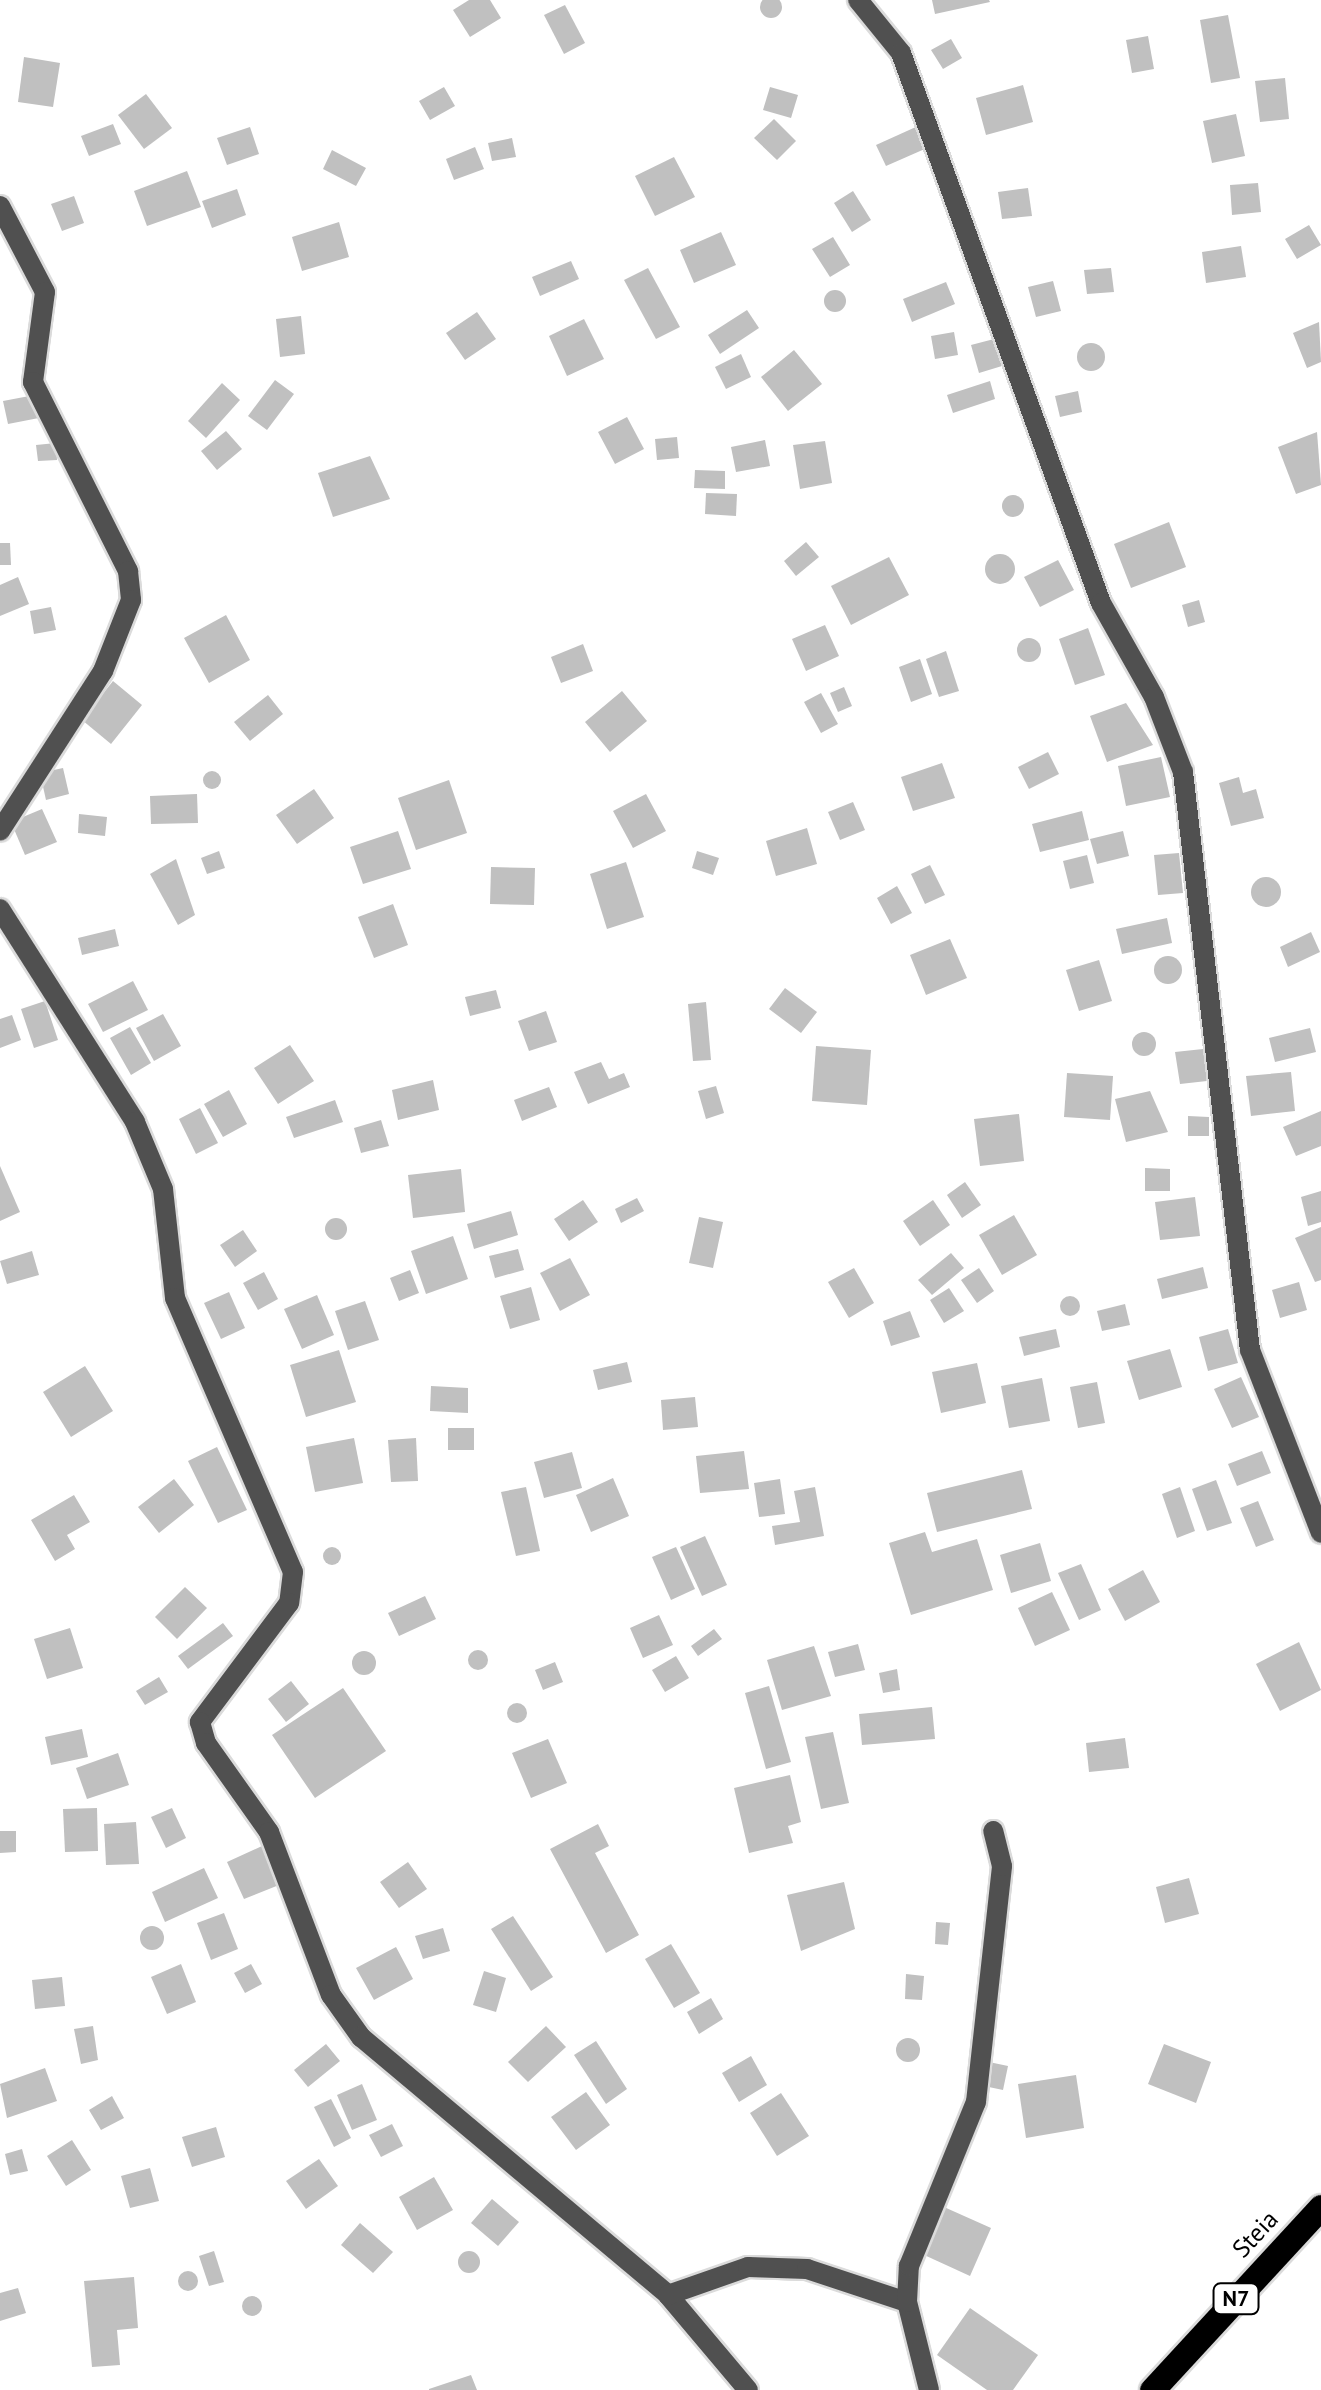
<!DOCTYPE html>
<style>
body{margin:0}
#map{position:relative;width:1321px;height:2390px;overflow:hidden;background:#fff;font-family:"PT Sans",sans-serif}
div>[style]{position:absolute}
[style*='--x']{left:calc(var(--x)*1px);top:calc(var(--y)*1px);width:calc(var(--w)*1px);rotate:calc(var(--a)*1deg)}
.building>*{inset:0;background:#c0c0c0}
.round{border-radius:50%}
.roads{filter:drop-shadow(2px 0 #dbdbdb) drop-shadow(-2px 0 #dbdbdb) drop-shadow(0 2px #dbdbdb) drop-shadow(0 -2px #dbdbdb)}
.minor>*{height:20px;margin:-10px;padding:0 10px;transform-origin:10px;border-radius:10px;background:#505050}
.primary>*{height:25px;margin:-12.5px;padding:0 12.5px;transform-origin:12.5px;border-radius:12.5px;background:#000}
span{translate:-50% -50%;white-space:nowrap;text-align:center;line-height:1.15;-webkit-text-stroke:8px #fff;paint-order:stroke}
.shield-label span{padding:2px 8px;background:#fff;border:2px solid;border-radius:8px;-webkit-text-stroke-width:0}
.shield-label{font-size:22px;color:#000;font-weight:700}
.street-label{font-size:25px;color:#000}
</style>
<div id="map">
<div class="building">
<i class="round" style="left:760px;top:-4px;width:22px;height:22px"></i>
<i style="clip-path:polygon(469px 0,490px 0,501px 18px,470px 37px,453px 10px)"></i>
<i style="clip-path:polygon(932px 0,989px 0,990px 2px,935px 14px)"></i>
<i style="clip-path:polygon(565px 5px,585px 43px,564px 54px,544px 15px)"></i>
<i style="clip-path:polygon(1228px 15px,1240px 78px,1211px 83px,1200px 20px)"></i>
<i style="clip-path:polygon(1148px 36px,1154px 69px,1132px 73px,1126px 40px)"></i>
<i style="clip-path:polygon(951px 39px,962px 58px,943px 69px,931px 50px)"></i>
<i style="clip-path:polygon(24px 57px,60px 63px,53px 107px,18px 102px)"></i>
<i style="clip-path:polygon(1285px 78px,1289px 119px,1260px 122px,1255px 81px)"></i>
<i style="clip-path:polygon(1023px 85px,1033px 122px,986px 135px,976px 98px)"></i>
<i style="clip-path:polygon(444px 87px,455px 106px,430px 120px,419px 101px)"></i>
<i style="clip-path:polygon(770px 87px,798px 95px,791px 118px,763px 110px)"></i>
<i style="clip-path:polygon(146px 94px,172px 128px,144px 149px,118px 115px)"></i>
<i style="clip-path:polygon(1236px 114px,1245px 156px,1212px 163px,1203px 121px)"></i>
<i style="clip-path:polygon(774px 119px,796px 141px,777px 160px,754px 138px)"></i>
<i style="clip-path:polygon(113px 124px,121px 144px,89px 156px,81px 136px)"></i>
<i style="clip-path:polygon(918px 126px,927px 148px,886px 166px,876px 145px)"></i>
<i style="clip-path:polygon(250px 127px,259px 154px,227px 165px,217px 138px)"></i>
<i style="clip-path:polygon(512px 138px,516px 157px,492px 161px,488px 143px)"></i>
<i style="clip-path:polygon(475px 147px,484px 169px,454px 180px,446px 159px)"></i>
<i style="clip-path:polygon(332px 150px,366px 168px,356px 186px,323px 169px)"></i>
<i style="clip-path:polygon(674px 157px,695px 197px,655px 216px,635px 176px)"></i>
<i style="clip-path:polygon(187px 171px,201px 207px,147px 226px,134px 191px)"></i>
<i style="clip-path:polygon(1258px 183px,1261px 212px,1232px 215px,1230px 185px)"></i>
<i style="clip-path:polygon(1028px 188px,1032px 216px,1002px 219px,998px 192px)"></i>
<i style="clip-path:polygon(237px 189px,246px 215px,212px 228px,202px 201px)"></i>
<i style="clip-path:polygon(853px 191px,871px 220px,852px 232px,834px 203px)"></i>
<i style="clip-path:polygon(74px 196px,84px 223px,62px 231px,51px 204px)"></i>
<i style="clip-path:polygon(339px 222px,349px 257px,302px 271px,292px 237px)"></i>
<i style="clip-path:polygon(1309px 225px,1321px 245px,1297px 259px,1285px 239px)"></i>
<i style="clip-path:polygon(721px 232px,736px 265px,694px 283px,680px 250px)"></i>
<i style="clip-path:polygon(833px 237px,850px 265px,830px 277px,812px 249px)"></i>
<i style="clip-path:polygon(1241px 246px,1246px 277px,1206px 283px,1202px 252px)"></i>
<i style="clip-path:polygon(571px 261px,579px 279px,540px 296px,532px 277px)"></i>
<i style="clip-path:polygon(648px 268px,680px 327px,656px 339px,624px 280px)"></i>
<i style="clip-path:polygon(1111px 268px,1114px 292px,1087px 294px,1084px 270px)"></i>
<i style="clip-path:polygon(1053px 281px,1061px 311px,1036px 317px,1028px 287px)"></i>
<i style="clip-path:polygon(946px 282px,955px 304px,912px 322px,903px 299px)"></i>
<i class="round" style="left:824px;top:290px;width:22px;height:22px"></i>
<i style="clip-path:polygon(747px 310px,759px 328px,720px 354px,708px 335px)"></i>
<i style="clip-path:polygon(477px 312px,496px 339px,465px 360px,446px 333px)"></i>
<i style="clip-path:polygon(301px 316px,305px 354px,280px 357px,276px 319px)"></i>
<i style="clip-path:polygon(584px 319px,604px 359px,567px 376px,549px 336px)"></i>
<i style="clip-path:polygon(1319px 322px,1321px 362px,1307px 368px,1293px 333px)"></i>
<i style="clip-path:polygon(954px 332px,958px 355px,935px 359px,931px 336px)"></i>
<i style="clip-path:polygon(994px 339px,1002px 366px,979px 373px,971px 345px)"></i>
<i class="round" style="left:1077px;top:343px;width:28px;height:28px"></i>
<i style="clip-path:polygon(794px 350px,822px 384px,788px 411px,761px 377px)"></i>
<i style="clip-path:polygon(741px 354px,751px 377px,726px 389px,715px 367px)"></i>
<i style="clip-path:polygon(275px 380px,294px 394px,267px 430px,248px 416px)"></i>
<i style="clip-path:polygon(990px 381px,995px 399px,953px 413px,947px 395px)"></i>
<i style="clip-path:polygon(222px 383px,240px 400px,206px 438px,188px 421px)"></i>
<i style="clip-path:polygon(1078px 391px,1082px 412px,1060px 417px,1055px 396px)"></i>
<i style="clip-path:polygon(40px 394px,44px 417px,8px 424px,3px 401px)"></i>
<i style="clip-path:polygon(627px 417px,644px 449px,615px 464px,598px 432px)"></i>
<i style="clip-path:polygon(226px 431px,242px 449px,217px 470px,201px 451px)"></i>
<i style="clip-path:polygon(1317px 432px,1321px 485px,1296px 494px,1278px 447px)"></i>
<i style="clip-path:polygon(677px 437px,679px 458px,657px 460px,655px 439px)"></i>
<i style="clip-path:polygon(765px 440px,770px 466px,736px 472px,731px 447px)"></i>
<i style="clip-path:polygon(825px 441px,832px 483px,800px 489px,793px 445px)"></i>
<i style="clip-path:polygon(56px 443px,57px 460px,38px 461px,36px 445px)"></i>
<i style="clip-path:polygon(370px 456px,390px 499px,333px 517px,318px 473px)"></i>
<i style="clip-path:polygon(695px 470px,725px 471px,725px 489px,694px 488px)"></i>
<i style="clip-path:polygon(706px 493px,737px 494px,736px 516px,705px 514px)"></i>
<i class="round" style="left:1002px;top:495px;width:22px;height:22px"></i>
<i style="clip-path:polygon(1169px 522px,1186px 567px,1131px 588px,1114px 544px)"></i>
<i style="clip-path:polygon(806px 542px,819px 557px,796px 576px,784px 561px)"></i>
<i style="clip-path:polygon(0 543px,10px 543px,11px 565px,0 565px)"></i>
<i class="round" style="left:985px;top:554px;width:30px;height:30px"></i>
<i style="clip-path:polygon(889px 557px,909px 595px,851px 625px,831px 586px)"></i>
<i style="clip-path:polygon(1058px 560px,1074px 590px,1040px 607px,1024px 577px)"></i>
<i style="clip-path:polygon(18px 577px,29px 604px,0 616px,0 585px)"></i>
<i style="clip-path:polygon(1199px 600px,1205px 622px,1188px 627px,1182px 605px)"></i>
<i style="clip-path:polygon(51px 607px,56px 630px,34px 634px,30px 611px)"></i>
<i style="clip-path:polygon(226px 615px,250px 660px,209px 683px,184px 638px)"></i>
<i style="clip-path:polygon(825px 625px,839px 656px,806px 671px,792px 639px)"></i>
<i style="clip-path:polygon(1088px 628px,1105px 675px,1075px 685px,1059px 639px)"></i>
<i class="round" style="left:1017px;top:638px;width:24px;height:24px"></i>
<i style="clip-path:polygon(583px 644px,593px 671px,561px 683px,551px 657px)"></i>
<i style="clip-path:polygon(946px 651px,959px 691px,939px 697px,926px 659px)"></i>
<i style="clip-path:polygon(920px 659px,932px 694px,911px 702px,899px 667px)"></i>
<i style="clip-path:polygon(113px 681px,142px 705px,111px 744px,82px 720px)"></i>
<i style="clip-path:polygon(844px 687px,852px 706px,838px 712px,830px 693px)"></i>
<i style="clip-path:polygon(622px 691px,647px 721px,610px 752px,585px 722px)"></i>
<i style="clip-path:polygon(821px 693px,838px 724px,821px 733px,804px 702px)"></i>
<i style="clip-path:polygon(268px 695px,283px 714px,250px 741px,234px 722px)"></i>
<i style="clip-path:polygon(1126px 703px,1153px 745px,1107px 762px,1090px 716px)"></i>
<i style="clip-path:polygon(1048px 752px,1059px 774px,1029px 789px,1018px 767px)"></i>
<i style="clip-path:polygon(1161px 757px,1170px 797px,1126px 806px,1118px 766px)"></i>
<i style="clip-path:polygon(942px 763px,955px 798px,913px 811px,901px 777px)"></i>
<i style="clip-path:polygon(63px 768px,69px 794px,46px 800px,40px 773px)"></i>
<i class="round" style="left:203px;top:771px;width:18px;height:18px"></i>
<i style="clip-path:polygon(1239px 777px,1243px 793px,1256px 789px,1264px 818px,1231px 826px,1219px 783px)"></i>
<i style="clip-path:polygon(449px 780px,467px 833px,416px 850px,398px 798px)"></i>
<i style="clip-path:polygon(314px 789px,334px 818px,297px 844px,276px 815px)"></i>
<i style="clip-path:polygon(197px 794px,198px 823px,151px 824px,150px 796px)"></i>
<i style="clip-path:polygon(646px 794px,666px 831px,633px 848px,613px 811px)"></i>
<i style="clip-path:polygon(853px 802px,865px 830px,840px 840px,828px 812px)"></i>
<i style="clip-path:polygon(42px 809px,57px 842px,25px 855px,11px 822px)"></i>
<i style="clip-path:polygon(1082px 811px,1089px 840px,1040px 852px,1032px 824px)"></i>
<i style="clip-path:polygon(79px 814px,107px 817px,105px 836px,78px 833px)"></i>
<i style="clip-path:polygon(807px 828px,817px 864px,776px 876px,766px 841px)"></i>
<i style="clip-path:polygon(398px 831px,411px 869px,363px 884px,350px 847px)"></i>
<i style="clip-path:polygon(1123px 831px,1129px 856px,1097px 864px,1090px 839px)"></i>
<i style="clip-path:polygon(219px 851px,225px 868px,207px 874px,201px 858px)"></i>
<i style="clip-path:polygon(697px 851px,719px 858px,713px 875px,692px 868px)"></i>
<i style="clip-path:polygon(1179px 853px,1183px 893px,1158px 895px,1154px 855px)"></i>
<i style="clip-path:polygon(1087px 855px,1094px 883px,1070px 889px,1063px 861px)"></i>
<i style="clip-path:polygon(176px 859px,195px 915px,178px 925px,150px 874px)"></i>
<i style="clip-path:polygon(626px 862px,644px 917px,607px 929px,590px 874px)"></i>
<i style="clip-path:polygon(930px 865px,945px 895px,925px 904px,911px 874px)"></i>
<i style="clip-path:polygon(491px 867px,535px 868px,534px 905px,490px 904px)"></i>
<i class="round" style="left:1251px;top:877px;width:30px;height:30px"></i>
<i style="clip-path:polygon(897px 886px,912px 913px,891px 924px,877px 898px)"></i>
<i style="clip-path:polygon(393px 904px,408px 945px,374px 958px,358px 917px)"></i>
<i style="clip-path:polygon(1167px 918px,1172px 943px,1122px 954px,1116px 929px)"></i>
<i style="clip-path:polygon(115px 929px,119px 946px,82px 955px,78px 938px)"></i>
<i style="clip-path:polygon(1311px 932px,1320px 952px,1288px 967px,1280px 947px)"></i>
<i style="clip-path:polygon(950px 939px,967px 978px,926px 995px,910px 955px)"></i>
<i class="round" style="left:1154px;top:956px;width:28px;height:28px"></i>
<i style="clip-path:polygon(1099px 960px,1112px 1001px,1079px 1011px,1066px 970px)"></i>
<i style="clip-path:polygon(133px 981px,148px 1010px,103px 1032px,88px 1004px)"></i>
<i style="clip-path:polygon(785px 988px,817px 1012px,801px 1033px,769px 1009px)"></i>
<i style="clip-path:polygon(496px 990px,501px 1008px,470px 1016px,465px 997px)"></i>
<i style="clip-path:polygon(45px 1001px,58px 1040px,34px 1048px,21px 1009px)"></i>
<i style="clip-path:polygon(706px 1002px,711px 1060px,693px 1061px,688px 1004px)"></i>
<i style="clip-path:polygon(546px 1011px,557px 1042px,529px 1051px,518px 1021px)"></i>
<i style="clip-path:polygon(163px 1014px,181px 1046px,154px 1061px,136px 1028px)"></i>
<i style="clip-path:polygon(12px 1015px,21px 1040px,0 1048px,0 1019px)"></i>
<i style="clip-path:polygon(130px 1027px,151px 1063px,131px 1075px,110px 1038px)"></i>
<i style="clip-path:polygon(1310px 1028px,1316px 1052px,1275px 1062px,1269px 1038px)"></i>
<i class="round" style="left:1132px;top:1032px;width:24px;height:24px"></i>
<i style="clip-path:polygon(290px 1045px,314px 1081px,278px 1104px,254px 1068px)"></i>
<i style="clip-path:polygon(816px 1046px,871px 1050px,867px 1105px,812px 1101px)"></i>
<i style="clip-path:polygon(1203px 1049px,1207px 1081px,1180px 1084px,1175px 1052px)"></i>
<i style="clip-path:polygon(601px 1062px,609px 1079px,624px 1073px,630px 1087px,588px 1104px,574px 1072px)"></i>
<i style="clip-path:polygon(1291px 1072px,1295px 1111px,1251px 1116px,1246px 1076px)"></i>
<i style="clip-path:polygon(1067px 1073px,1113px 1076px,1110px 1120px,1064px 1117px)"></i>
<i style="clip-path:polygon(433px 1080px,439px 1110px,398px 1120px,392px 1090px)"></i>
<i style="clip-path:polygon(716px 1086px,724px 1113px,706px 1119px,698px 1091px)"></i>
<i style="clip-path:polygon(549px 1087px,557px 1107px,522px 1121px,514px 1100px)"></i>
<i style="clip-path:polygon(229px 1090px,247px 1124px,223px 1137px,204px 1104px)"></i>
<i style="clip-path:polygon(1150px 1091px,1168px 1132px,1126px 1142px,1115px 1099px)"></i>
<i style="clip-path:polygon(335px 1100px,343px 1122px,294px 1138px,286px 1117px)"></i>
<i style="clip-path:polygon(200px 1108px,218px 1143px,196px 1154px,179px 1119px)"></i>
<i style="clip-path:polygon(1321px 1111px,1321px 1146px,1296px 1156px,1283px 1127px)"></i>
<i style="clip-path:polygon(1019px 1114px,1024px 1161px,980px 1166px,974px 1119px)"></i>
<i style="clip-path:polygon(1188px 1116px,1209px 1117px,1209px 1136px,1188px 1136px)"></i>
<i style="clip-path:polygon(381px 1120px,389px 1146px,361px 1153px,354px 1128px)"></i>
<i style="clip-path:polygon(0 1166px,20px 1212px,0 1221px)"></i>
<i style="clip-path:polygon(1145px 1168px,1170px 1169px,1170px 1191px,1145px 1191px)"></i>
<i style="clip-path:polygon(461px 1169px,465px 1212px,413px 1218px,408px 1175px)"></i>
<i style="clip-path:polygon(965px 1182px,981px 1205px,962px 1218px,947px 1195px)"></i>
<i style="clip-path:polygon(1321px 1191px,1321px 1222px,1308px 1226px,1301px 1197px)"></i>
<i style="clip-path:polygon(1195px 1197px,1200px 1236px,1160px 1240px,1155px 1202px)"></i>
<i style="clip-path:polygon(637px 1198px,644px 1211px,621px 1223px,615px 1209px)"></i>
<i style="clip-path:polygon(583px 1200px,598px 1222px,569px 1241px,554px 1219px)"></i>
<i style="clip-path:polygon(933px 1200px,950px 1225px,920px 1246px,903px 1221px)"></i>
<i style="clip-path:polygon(511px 1211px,518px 1235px,474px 1249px,467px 1224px)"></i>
<i style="clip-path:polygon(1014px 1215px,1037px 1255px,1002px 1275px,979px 1235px)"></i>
<i style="clip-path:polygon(699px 1217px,723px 1222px,713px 1268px,689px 1263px)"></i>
<i class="round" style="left:325px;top:1218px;width:22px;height:22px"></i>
<i style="clip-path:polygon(1321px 1227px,1321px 1280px,1315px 1282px,1295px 1238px)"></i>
<i style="clip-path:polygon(243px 1230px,257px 1251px,235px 1267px,220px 1245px)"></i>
<i style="clip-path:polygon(453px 1236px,468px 1279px,426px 1294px,411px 1251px)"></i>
<i style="clip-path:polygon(518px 1249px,524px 1270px,495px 1278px,489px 1256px)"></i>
<i style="clip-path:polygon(32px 1251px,39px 1275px,7px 1284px,0 1261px)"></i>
<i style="clip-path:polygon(951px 1253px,964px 1268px,932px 1295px,918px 1280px)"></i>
<i style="clip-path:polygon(570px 1258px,590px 1295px,560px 1311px,540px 1273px)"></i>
<i style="clip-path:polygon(1203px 1267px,1208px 1288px,1162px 1299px,1157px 1279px)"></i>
<i style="clip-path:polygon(854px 1268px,874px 1303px,849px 1318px,828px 1282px)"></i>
<i style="clip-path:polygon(979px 1268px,994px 1291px,977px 1303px,961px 1280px)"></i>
<i style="clip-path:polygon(410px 1270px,419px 1293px,399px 1301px,390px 1278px)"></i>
<i style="clip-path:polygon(264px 1272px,278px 1299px,258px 1310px,243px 1283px)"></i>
<i style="clip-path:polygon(1299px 1282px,1307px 1310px,1280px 1318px,1272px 1290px)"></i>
<i style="clip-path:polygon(531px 1287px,540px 1320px,510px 1329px,500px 1296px)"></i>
<i style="clip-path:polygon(949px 1288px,964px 1311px,944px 1323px,930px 1300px)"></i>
<i style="clip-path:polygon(229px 1292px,245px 1328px,221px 1339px,204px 1303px)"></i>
<i style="clip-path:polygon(317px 1295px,334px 1335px,302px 1349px,284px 1309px)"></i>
<i class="round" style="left:1060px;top:1296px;width:20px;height:20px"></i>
<i style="clip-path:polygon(365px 1301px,379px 1340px,348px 1350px,335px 1311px)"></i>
<i style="clip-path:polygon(1125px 1304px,1130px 1325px,1102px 1331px,1097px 1311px)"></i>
<i style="clip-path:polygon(910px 1311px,920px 1337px,891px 1346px,883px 1321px)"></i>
<i style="clip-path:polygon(1056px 1329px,1060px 1347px,1024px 1356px,1019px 1337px)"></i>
<i style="clip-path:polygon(1228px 1329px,1238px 1363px,1208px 1371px,1199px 1337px)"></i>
<i style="clip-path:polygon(1170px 1349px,1182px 1387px,1139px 1400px,1127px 1361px)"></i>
<i style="clip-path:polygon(339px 1350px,356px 1402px,306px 1417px,290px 1365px)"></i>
<i style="clip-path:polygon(627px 1362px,632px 1382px,598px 1390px,593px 1370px)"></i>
<i style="clip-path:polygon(977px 1363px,986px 1403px,941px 1413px,932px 1372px)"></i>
<i style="clip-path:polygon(85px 1366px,113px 1411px,71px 1437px,43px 1392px)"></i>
<i style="clip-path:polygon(1241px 1377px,1259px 1417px,1232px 1428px,1214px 1389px)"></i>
<i style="clip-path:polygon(1042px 1378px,1050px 1421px,1009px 1428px,1001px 1386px)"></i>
<i style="clip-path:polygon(1097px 1382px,1105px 1423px,1078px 1428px,1070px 1387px)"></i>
<i style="clip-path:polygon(431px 1386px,468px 1388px,468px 1413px,430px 1411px)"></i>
<i style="clip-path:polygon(695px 1397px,698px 1427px,663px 1430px,661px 1400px)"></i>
<i style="clip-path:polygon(448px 1428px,474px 1428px,474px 1450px,448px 1450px)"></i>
<i style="clip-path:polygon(354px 1438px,363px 1483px,315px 1492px,306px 1447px)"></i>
<i style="clip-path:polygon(416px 1438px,418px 1481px,391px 1482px,388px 1440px)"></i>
<i style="clip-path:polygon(217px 1447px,247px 1510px,218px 1523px,188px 1461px)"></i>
<i style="clip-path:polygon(744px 1451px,749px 1489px,700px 1493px,696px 1456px)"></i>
<i style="clip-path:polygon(1262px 1451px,1271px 1473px,1237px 1486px,1228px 1464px)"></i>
<i style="clip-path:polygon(572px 1452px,582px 1488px,544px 1498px,534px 1462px)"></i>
<i style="clip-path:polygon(1022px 1470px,1032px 1509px,937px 1532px,927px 1493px)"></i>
<i style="clip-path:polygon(613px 1478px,629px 1516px,591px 1532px,576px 1495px)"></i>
<i style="clip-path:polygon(174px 1479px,194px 1505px,159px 1533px,138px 1507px)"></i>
<i style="clip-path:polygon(780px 1479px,785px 1514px,759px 1517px,754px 1483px)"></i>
<i style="clip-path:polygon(1216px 1480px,1232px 1523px,1207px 1531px,1192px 1489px)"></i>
<i style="clip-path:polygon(526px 1487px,540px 1551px,516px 1556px,501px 1492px)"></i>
<i style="clip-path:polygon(815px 1487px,824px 1536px,775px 1545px,772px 1526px,800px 1522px,794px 1491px)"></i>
<i style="clip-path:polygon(1180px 1487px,1195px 1531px,1177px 1538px,1162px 1494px)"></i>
<i style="clip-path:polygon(74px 1495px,90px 1522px,67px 1535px,75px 1549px,55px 1561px,31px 1520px)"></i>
<i style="clip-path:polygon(1258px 1501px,1274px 1540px,1256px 1547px,1240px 1508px)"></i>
<i style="clip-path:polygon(925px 1532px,932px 1552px,977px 1539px,993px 1590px,911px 1615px,889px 1543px)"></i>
<i style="clip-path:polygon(705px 1536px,727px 1585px,702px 1596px,680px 1547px)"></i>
<i style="clip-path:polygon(1040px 1543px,1051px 1581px,1011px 1593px,1000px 1555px)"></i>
<i class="round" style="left:323px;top:1547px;width:18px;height:18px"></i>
<i style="clip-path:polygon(676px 1547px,695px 1589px,671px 1600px,652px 1557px)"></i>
<i style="clip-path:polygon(1081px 1564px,1101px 1610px,1079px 1620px,1058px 1573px)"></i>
<i style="clip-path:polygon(1143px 1570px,1160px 1602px,1125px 1621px,1108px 1589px)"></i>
<i style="clip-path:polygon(185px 1587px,207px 1608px,177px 1639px,155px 1617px)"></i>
<i style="clip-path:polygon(1052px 1592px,1070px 1630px,1035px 1646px,1018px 1608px)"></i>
<i style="clip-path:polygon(425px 1596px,436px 1619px,399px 1636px,388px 1613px)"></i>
<i style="clip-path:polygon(659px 1615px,673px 1645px,643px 1658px,630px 1628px)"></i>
<i style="clip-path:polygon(223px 1623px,233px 1636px,188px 1669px,178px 1656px)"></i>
<i style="clip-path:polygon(70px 1628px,83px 1668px,47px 1679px,34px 1639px)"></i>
<i style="clip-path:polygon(714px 1629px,722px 1639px,698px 1656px,691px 1646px)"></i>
<i style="clip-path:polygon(1299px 1642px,1321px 1690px,1280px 1711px,1256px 1664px)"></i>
<i style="clip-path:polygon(858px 1644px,865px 1670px,835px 1677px,828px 1652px)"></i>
<i style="clip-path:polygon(814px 1646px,831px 1696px,782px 1710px,767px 1660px)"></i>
<i class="round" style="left:468px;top:1650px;width:20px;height:20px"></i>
<i class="round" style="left:352px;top:1651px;width:24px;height:24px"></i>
<i style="clip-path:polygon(676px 1656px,689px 1678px,665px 1692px,652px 1670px)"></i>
<i style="clip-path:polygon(555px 1662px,563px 1682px,543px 1690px,535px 1670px)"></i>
<i style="clip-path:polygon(897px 1669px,900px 1690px,883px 1693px,879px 1673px)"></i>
<i style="clip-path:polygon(159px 1677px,168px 1692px,145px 1705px,136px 1691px)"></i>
<i style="clip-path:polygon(291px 1681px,309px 1704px,286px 1722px,268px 1699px)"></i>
<i style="clip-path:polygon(769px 1686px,791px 1762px,766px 1769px,745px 1693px)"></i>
<i style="clip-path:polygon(343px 1688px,386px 1751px,315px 1798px,272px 1735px)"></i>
<i class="round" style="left:507px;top:1703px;width:20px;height:20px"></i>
<i style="clip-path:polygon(932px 1707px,935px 1739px,862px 1745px,859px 1714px)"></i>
<i style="clip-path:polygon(82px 1729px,88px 1757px,51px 1765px,45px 1737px)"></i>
<i style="clip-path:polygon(833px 1732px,849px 1803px,821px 1809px,805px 1737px)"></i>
<i style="clip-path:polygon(1125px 1738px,1129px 1768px,1089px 1772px,1086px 1743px)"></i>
<i style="clip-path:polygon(548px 1739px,567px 1783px,531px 1798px,512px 1753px)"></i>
<i style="clip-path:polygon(118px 1753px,129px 1785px,87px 1799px,76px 1768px)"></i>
<i style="clip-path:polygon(790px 1775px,801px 1822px,788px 1826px,793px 1843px,749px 1853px,734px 1788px)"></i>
<i style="clip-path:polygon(97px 1808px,98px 1851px,65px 1852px,63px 1809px)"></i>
<i style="clip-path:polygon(172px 1808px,186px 1838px,166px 1848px,151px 1817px)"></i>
<i style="clip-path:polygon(136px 1822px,139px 1864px,106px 1865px,104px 1824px)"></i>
<i style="clip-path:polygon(598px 1824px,609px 1846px,595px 1853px,639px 1935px,606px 1953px,550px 1849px)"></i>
<i style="clip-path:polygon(0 1831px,16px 1831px,16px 1852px,0 1853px)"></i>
<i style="clip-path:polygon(262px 1846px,279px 1885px,244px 1899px,227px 1862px)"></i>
<i style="clip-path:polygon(408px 1862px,427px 1889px,399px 1908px,380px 1882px)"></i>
<i style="clip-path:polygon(204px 1868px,218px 1898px,165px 1922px,152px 1892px)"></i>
<i style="clip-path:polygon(1189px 1878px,1199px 1914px,1165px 1923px,1156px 1887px)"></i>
<i style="clip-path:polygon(844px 1882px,855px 1929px,801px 1951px,787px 1895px)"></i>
<i style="clip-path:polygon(224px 1913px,238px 1949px,211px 1960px,197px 1923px)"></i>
<i style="clip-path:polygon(513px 1916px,553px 1977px,531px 1991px,491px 1929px)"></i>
<i style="clip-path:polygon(936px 1922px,950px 1923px,948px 1945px,935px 1944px)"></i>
<i class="round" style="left:140px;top:1926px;width:24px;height:24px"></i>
<i style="clip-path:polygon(443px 1928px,450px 1951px,423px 1959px,415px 1936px)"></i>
<i style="clip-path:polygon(671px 1944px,700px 1993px,674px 2008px,645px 1959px)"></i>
<i style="clip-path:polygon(396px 1947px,413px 1979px,374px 2000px,356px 1968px)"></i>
<i style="clip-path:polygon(181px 1964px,196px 2002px,167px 2014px,151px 1977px)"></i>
<i style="clip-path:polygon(251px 1964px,262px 1984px,245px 1993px,234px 1973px)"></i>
<i style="clip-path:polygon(484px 1971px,506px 1978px,496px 2012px,473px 2005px)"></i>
<i style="clip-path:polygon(906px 1974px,924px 1976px,922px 2000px,905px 1999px)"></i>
<i style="clip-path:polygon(62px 1977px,65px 2006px,35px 2009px,32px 1980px)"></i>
<i style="clip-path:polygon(711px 1998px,723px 2019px,699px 2034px,687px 2012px)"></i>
<i style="clip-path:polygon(93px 2026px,98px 2060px,81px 2064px,74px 2029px)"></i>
<i style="clip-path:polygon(546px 2026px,566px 2047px,528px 2082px,508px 2062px)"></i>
<i class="round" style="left:896px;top:2038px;width:24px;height:24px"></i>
<i style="clip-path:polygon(596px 2041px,627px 2089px,606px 2104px,574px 2055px)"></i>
<i style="clip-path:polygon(326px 2044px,340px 2061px,308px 2087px,294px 2070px)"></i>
<i style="clip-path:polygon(1164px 2044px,1211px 2062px,1196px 2103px,1148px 2084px)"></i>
<i style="clip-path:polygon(751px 2056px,767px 2085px,739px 2102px,722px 2073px)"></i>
<i style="clip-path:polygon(989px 2062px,1008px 2066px,1003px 2090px,984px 2086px)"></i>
<i style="clip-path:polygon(45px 2068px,57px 2101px,7px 2118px,0 2084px)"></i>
<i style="clip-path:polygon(1076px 2075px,1084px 2128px,1026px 2138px,1018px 2084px)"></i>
<i style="clip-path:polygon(362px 2084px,377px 2120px,352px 2130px,337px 2095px)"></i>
<i style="clip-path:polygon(586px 2092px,610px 2125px,576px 2150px,551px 2117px)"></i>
<i style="clip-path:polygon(781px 2093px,809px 2136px,777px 2156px,750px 2113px)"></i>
<i style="clip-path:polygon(112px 2096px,124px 2118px,101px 2130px,89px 2110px)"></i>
<i style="clip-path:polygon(331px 2099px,351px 2138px,334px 2147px,314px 2107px)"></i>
<i style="clip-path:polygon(392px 2124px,403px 2146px,381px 2157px,369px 2135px)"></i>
<i style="clip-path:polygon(216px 2127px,225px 2157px,192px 2167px,182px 2137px)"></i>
<i style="clip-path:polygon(72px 2140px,91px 2170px,66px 2186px,47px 2156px)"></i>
<i style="clip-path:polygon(22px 2149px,28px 2171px,10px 2175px,5px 2154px)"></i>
<i style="clip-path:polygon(319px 2159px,338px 2186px,306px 2209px,286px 2181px)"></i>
<i style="clip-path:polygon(150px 2168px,159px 2201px,130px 2208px,121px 2176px)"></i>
<i style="clip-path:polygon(434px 2177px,453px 2210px,417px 2230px,399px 2197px)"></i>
<i style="clip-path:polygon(492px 2199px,519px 2222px,498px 2246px,471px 2223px)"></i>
<i style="clip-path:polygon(944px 2207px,991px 2228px,970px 2276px,922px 2254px)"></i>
<i style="clip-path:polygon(360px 2223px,393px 2252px,373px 2273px,341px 2245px)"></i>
<i style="clip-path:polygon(214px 2251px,224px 2282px,209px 2286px,199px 2256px)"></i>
<i class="round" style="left:458px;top:2251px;width:22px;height:22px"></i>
<i class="round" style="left:178px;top:2271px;width:20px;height:20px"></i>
<i style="clip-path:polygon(134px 2277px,138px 2328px,117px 2330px,120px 2365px,92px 2367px,84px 2281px)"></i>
<i style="clip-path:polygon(18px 2288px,26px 2313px,0 2321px,0 2293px)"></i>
<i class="round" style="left:242px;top:2296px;width:20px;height:20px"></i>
<i style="clip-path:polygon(970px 2308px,1038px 2355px,1013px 2390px,987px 2390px,937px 2355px)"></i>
<i style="clip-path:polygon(471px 2375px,477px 2390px,429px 2390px,429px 2389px)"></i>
</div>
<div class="roads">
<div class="minor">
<i style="--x:858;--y:0;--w:68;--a:50.9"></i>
<i style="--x:901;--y:53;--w:585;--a:70.02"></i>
<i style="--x:1101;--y:603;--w:108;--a:60.6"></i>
<i style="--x:1154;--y:697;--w:80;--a:68.9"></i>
<i style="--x:1183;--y:772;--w:582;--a:83.39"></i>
<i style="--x:1250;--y:1350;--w:196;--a:68.8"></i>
<i style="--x:0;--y:206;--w:97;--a:62.4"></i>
<i style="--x:45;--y:292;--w:91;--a:97.6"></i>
<i style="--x:33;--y:382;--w:212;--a:63.3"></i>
<i style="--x:128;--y:571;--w:29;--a:84"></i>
<i style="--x:131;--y:600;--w:76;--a:111.5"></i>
<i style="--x:103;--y:671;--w:190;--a:122.8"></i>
<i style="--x:0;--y:909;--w:252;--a:57.6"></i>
<i style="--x:135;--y:1122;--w:73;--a:67.3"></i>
<i style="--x:163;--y:1189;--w:110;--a:83.7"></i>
<i style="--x:175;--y:1298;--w:298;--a:66.7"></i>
<i style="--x:293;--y:1572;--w:31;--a:97"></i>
<i style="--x:289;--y:1603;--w:149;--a:126.8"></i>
<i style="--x:200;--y:1722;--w:22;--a:74"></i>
<i style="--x:206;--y:1743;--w:109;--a:54.7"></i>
<i style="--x:269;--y:1832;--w:174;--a:69.2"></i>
<i style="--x:331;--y:1995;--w:52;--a:54.5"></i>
<i style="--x:361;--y:2037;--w:401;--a:40"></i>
<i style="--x:668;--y:2295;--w:124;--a:49.9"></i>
<i style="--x:668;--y:2295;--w:85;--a:-19.3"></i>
<i style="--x:748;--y:2267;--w:59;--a:1.9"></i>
<i style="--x:807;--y:2269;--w:105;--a:18.3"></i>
<i style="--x:929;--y:2390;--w:91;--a:-104"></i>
<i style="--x:907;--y:2302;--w:36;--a:-87"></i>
<i style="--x:909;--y:2266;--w:177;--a:-67.8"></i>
<i style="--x:976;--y:2102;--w:237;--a:-83.7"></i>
<i style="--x:1002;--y:1866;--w:36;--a:-104"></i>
</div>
<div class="primary">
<i style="--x:1152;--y:2390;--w:249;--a:-47.3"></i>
</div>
</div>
<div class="shield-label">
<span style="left:1236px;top:2299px">N7</span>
</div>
<div class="street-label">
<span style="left:1255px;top:2234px;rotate:-47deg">Steia</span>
</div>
</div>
